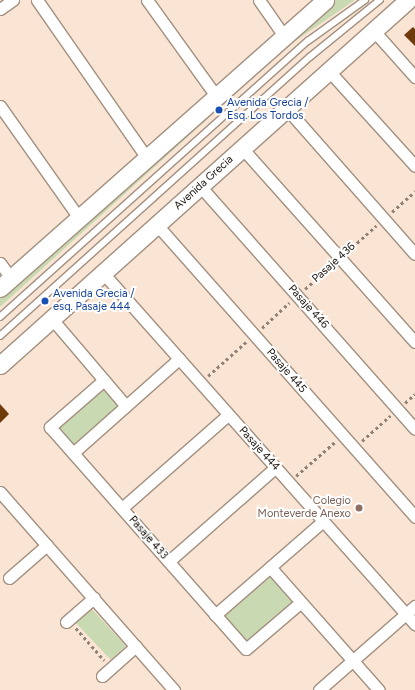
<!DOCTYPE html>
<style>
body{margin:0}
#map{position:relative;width:415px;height:690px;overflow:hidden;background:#fae5d5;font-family:Figtree,sans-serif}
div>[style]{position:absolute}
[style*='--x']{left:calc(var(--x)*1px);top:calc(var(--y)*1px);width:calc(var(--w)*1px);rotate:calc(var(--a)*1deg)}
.green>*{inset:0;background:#c9d9b1}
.building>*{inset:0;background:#6f3b0a}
.path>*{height:2.5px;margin-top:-1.25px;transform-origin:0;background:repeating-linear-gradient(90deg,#8f8176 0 3px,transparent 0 6px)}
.roads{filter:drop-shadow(1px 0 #a39080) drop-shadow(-1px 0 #a39080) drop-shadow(0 1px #a39080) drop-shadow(0 -1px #a39080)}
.lane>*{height:5.5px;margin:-2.75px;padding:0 2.75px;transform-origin:2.75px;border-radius:2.75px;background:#fff}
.street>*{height:11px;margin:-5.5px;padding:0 5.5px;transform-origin:5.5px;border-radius:5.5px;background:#fff}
.primary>*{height:17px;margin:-8.5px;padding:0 8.5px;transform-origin:8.5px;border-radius:8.5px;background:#fff}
.dots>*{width:11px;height:11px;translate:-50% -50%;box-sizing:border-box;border:2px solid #fff;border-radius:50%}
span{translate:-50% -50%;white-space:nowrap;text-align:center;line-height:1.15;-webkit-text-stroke:4px #fff;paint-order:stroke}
.transit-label{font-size:11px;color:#164399}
.left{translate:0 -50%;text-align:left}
.street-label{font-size:11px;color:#1b140e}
.education-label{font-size:11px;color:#785e54}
.right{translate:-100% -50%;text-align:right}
</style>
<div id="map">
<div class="green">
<i style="clip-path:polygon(332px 0,355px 0,288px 46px,0 307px,0 293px)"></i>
<i style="clip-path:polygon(103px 384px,121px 405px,73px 447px,55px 426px)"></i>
<i style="clip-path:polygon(269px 575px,293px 603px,247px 642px,223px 614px)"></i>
<i style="clip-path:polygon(89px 606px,126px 646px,111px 660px,73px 620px)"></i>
</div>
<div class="building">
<i style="clip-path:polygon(413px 27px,415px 29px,415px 46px,404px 35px)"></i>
<i style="clip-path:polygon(0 404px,9px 414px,0 423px)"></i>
</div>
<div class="path">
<i style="--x:392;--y:212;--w:31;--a:-42"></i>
<i style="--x:348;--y:251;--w:38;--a:-42"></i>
<i style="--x:305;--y:289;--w:37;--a:-41"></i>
<i style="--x:262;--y:328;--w:37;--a:-43"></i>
<i style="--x:208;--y:376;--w:51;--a:-41.8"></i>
<i style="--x:405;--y:403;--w:13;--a:-42"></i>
<i style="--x:362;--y:441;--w:38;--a:-42"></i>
<i style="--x:296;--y:476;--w:52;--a:-41.1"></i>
<i style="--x:76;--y:628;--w:43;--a:48.8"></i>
</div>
<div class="roads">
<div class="lane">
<i style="--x:0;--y:317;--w:414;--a:-41.9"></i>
<i style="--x:308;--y:41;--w:70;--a:-35.7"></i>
<i style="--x:0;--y:336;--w:417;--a:-42"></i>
<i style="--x:310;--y:57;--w:90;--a:-39.2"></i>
</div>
<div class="street">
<i style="--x:37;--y:0;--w:193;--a:55.2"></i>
<i style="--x:147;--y:0;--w:118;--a:54.3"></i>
<i style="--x:259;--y:0;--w:44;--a:55.2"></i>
<i style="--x:0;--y:9;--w:16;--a:-35"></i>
<i style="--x:374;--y:31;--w:62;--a:48.3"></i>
<i style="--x:329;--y:71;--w:128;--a:47.8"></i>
<i style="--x:0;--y:106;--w:137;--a:54.8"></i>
<i style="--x:287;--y:109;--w:193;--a:48.6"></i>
<i style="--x:242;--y:148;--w:260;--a:48.3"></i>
<i style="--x:200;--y:186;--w:324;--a:48.5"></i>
<i style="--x:157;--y:225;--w:390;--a:48.5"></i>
<i style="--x:0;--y:263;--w:19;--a:54"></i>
<i style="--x:103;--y:273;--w:470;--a:48.4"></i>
<i style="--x:52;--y:319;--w:114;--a:49.6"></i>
<i style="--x:104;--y:380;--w:72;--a:139"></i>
<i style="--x:50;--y:427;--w:296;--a:48.6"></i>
<i style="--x:246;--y:649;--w:72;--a:-40.5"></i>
<i style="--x:73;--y:453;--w:142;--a:-41.6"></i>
<i style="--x:0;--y:492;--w:264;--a:48.7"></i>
<i style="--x:122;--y:508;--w:141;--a:-41.3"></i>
<i style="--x:169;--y:561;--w:141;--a:-41.3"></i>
<i style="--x:270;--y:567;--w:164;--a:48.5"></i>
<i style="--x:9;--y:578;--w:50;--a:-41"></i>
<i style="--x:215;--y:615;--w:143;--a:-41"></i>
<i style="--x:66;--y:622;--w:37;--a:-41"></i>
<i style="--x:102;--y:676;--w:45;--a:-41.4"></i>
<i style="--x:319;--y:690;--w:128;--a:-41.2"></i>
</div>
<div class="primary">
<i style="--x:0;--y:288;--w:434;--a:-41.5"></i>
<i style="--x:0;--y:365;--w:547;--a:-41.82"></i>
</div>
</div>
<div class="dots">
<i style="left:219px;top:110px;background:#1a4fb4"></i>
<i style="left:45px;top:301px;background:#1a4fb4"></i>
<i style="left:359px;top:508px;background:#8d6e63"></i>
</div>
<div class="transit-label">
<span class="left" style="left:227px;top:110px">Avenida Grecia /<br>Esq. Los Tordos</span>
<span class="left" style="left:53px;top:301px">Avenida Grecia /<br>esq. Pasaje 444</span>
</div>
<div class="street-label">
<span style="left:204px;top:183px;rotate:-42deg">Avenida Grecia</span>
<span style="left:334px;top:263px;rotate:-42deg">Pasaje 436</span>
<span style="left:308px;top:307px;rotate:48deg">Pasaje 446</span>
<span style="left:286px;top:371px;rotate:49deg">Pasaje 445</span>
<span style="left:259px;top:449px;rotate:48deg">Pasaje 444</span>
<span style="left:148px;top:538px;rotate:49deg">Pasaje 433</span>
</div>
<div class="education-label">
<span class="right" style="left:351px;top:508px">Colegio<br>Monteverde Anexo</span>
</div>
</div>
